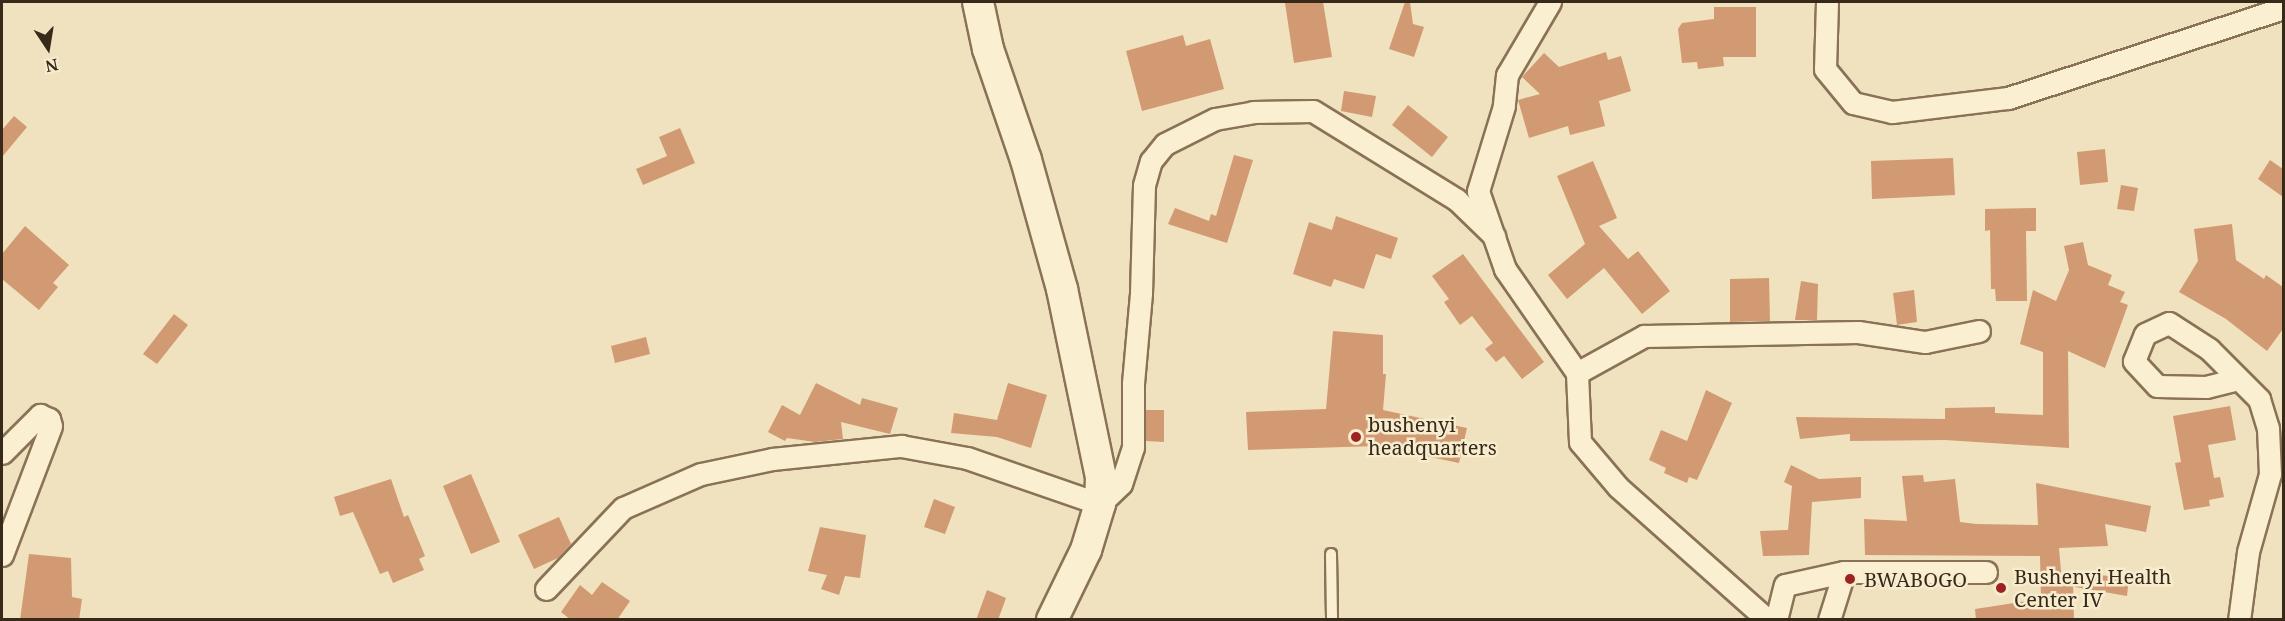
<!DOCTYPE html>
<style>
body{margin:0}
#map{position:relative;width:2285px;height:621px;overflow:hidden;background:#f0e2be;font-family:"Noto Serif",serif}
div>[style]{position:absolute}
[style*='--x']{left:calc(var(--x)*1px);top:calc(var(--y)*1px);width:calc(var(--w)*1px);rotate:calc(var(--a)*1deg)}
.building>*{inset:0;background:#d19a72}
.roads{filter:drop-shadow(2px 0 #8a7256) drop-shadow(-2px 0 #8a7256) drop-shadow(0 2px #8a7256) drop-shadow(0 -2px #8a7256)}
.lane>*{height:10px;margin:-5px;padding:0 5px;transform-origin:5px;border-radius:5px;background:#fbefd2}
.street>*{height:21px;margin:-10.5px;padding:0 10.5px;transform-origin:10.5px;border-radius:10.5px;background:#fbefd2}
.secondary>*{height:30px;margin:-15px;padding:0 15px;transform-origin:15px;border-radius:15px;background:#fbefd2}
.dots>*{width:16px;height:16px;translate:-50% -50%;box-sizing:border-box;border:3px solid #f7ecce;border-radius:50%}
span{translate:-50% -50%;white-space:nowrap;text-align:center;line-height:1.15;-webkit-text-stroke:5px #f7ecce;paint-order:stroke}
.poi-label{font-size:20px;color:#382a1b}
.left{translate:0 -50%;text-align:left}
.frame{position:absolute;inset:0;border:3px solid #382a1b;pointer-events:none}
.north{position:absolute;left:18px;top:18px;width:60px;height:60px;-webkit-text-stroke:4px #f7ecce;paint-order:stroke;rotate:168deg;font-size:16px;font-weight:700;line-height:24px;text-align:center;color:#382a1b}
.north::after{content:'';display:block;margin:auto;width:21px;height:27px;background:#382a1b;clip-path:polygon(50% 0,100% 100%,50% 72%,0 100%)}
</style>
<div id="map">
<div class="building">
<i style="clip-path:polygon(1295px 2px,1323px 2px,1332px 57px,1294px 63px,1285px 3px)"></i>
<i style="clip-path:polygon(1405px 2px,1410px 2px,1413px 24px,1424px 27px,1414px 57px,1389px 49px)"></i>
<i style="clip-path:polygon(1714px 7px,1756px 7px,1756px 57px,1723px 57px,1724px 66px,1698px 69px,1697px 62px,1682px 63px,1678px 29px,1682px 23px,1714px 19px)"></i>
<i style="clip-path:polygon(1183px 35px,1186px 46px,1210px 39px,1224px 89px,1142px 111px,1126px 51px)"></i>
<i style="clip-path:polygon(1606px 52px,1608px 60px,1621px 56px,1631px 91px,1599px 101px,1605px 126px,1570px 135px,1568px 126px,1529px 138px,1518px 100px,1540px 94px,1522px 77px,1544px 53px,1559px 67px)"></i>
<i style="clip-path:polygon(1344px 91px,1376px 96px,1372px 117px,1341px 111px)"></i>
<i style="clip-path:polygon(1408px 105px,1448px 137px,1432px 157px,1392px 125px)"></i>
<i style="clip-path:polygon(14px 116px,27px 127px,2px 157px,2px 130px)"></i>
<i style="clip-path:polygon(680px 128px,695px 163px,643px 185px,636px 169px,667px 156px,659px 137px)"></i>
<i style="clip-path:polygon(2105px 149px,2108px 182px,2080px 185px,2077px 152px)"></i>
<i style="clip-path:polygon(1234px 155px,1253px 160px,1227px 243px,1168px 224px,1175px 208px,1209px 221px,1211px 214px,1216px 216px)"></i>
<i style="clip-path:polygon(1953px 158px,1955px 195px,1872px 199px,1871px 161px)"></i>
<i style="clip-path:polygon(2270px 160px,2283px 169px,2283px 197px,2258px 179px)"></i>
<i style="clip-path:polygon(1593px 161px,1617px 218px,1599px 226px,1628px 259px,1638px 251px,1670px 291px,1642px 314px,1604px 268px,1567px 299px,1548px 275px,1585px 244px,1557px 176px)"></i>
<i style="clip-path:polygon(2121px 185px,2138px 188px,2134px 211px,2117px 209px)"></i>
<i style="clip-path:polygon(2036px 208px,2036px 231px,2026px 231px,2027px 301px,1996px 301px,1995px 289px,1991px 289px,1990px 230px,1985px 231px,1985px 209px)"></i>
<i style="clip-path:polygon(1336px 216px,1398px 238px,1391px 259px,1376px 254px,1364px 289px,1334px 279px,1331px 287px,1293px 274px,1309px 222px,1332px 230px)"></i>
<i style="clip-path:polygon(2232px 224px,2236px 260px,2264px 279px,2266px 275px,2283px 287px,2283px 329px,2267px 351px,2226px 319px,2179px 292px,2198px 261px,2194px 229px)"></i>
<i style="clip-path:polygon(25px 226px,69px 265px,53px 283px,58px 287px,39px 310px,2px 279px,2px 254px)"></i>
<i style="clip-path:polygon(2083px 242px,2088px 265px,2112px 275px,2108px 285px,2125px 292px,2120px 302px,2128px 305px,2105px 368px,2068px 351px,2069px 448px,1945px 440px,1850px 441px,1850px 434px,1800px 439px,1796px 417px,1945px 419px,1945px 408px,1995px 407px,1995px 413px,2043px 415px,2043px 352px,2020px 344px,2033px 290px,2056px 301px,2069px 270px,2064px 246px)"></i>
<i style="clip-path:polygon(1463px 254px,1544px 362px,1522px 379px,1504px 356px,1496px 362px,1485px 349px,1493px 343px,1472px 316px,1460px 325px,1444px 302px,1449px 299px,1432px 276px)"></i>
<i style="clip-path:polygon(1769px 278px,1770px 321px,1730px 322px,1730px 279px)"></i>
<i style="clip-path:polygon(1801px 281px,1818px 284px,1817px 320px,1795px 320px)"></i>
<i style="clip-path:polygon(1914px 290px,1917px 322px,1897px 325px,1893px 293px)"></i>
<i style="clip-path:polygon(174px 314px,188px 325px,157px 364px,143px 354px)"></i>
<i style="clip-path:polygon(1333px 331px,1383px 335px,1383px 374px,1386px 374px,1383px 410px,1467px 428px,1459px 463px,1378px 446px,1248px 450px,1246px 412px,1326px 409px)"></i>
<i style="clip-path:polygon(646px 337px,650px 354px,615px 363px,611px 346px)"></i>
<i style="clip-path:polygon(816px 383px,860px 405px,862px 398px,898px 408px,890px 434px,841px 422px,843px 439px,815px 442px,787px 438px,785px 441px,768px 432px,782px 405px,800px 415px)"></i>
<i style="clip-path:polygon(1008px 383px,1047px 395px,1031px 448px,997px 437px,951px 433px,954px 413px,997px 420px)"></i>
<i style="clip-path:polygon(1706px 390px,1732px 403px,1697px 480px,1689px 477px,1687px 483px,1664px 473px,1666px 468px,1649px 460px,1661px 430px,1687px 441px)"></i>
<i style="clip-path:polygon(2230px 406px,2236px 440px,2208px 445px,2214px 478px,2220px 477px,2224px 497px,2209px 500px,2210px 506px,2184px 510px,2175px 463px,2181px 462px,2173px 416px)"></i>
<i style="clip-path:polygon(1146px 410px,1164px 410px,1164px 442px,1146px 441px)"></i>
<i style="clip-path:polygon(1791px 465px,1819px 479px,1861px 477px,1861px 498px,1812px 502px,1809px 555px,1763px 556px,1760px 531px,1788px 530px,1792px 486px,1784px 482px)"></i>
<i style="clip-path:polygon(471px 474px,500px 542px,471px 554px,443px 486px)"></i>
<i style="clip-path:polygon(1923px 475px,1924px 482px,1955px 479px,1960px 522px,1976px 524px,2038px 525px,2036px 483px,2151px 506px,2146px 532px,2105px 524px,2108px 546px,2059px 548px,2062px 583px,2073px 583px,2074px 620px,1976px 620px,1975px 609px,2041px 599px,2040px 556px,1865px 555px,1864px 519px,1907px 521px,1902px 476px)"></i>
<i style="clip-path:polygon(391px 479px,404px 517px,408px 515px,425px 556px,419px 559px,424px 570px,393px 583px,388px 571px,380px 574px,353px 512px,340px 516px,334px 497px)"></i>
<i style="clip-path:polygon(934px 499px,955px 507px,945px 534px,924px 527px)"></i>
<i style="clip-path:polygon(559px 517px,571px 544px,558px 558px,534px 569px,518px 535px)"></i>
<i style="clip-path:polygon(820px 527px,866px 535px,860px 578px,845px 576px,839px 595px,821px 589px,827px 575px,808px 571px)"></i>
<i style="clip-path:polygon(29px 554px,71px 558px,72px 597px,82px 599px,79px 620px,20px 620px)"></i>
<i style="clip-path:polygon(2077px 573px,2129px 578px,2127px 596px,2075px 587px)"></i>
<i style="clip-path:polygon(602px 582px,630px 601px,617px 620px,571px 620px,561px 612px,580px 585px,592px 595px)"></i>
<i style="clip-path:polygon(987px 590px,1006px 598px,998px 620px,976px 620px)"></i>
</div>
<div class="roads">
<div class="lane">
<i style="--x:1331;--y:554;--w:66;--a:89.1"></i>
</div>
<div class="street">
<i style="--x:1550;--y:2;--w:85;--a:120.5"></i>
<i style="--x:1507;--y:75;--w:31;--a:96"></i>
<i style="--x:1504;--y:106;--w:89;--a:107"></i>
<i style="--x:1478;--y:191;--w:83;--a:70.9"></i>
<i style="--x:1505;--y:269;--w:126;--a:55.3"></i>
<i style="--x:1577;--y:373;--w:69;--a:87.5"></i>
<i style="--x:1580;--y:442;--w:59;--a:49.8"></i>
<i style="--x:1618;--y:487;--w:200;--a:41.6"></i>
<i style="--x:1827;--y:2;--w:67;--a:91.7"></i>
<i style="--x:1825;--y:69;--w:44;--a:50.5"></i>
<i style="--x:1853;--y:103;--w:40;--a:13"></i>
<i style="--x:1892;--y:112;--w:117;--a:-6.9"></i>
<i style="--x:2008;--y:98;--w:290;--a:-18.1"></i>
<i style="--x:1577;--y:373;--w:77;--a:-28.9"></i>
<i style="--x:1644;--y:336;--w:214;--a:-1.1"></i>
<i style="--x:1858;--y:332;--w:68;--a:8.5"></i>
<i style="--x:1925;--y:342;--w:55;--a:-11.5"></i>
<i style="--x:2238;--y:379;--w:33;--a:166"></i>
<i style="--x:2206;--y:387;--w:49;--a:-178.8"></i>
<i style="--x:2157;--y:386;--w:34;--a:-133"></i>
<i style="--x:2134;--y:361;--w:29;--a:-68"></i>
<i style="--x:2145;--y:334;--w:26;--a:-25"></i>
<i style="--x:2169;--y:323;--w:48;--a:33"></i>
<i style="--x:2209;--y:349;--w:71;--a:45"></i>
<i style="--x:2259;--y:399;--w:30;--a:73"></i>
<i style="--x:2268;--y:428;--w:46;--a:87.5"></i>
<i style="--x:2270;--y:474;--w:81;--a:105.8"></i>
<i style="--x:2248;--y:552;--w:69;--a:97.5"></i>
<i style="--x:2;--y:453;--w:54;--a:-45"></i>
<i style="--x:40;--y:415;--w:10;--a:24"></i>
<i style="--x:49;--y:419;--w:7;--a:74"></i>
<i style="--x:51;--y:426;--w:138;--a:110.8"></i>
<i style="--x:546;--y:589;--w:112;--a:-46.5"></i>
<i style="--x:623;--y:508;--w:85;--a:-23.6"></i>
<i style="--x:701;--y:474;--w:73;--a:-11.9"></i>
<i style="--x:772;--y:459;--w:130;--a:-5.8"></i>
<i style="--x:901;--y:446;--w:67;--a:10.3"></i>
<i style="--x:967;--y:458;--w:141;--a:19.1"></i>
<i style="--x:1100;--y:504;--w:29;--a:-44"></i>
<i style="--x:1121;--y:484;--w:39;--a:-72"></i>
<i style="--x:1133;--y:447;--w:64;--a:-90"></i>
<i style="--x:1133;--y:383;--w:90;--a:-84.9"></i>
<i style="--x:1141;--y:293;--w:108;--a:-88.4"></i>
<i style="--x:1144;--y:185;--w:25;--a:-74"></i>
<i style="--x:1151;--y:161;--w:22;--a:-51"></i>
<i style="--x:1165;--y:144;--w:56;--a:-26.6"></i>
<i style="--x:1215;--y:119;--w:39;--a:-10"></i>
<i style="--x:1253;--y:112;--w:60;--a:-1"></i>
<i style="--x:1313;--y:111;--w:169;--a:31.7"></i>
<i style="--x:1457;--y:200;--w:52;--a:44.2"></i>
<i style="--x:1776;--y:620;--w:36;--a:-76"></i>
<i style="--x:1785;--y:585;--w:60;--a:-12.4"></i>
<i style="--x:1844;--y:572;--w:142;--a:0"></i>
<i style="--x:1829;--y:620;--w:50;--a:-72.6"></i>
</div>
<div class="secondary">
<i style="--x:978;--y:2;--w:48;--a:78"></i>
<i style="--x:988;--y:49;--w:117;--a:71.1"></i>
<i style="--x:1026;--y:160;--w:134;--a:74.4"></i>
<i style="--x:1062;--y:289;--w:192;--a:78.3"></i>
<i style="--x:1101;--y:477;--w:27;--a:92"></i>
<i style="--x:1100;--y:504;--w:48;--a:106.9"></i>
<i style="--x:1086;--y:550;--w:78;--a:115.9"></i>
</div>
</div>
<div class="dots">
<i style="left:1356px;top:437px;background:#9c2322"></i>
<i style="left:1850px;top:579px;background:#9c2322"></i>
<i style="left:2001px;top:588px;background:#9c2322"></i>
</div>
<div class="poi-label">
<span class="left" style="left:1368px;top:436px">bushenyi<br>headquarters</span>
<span class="left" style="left:2014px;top:588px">Bushenyi Health<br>Center IV</span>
<span class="left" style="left:1864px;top:579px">BWABOGO</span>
</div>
<div class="frame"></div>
<div class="north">N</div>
</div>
